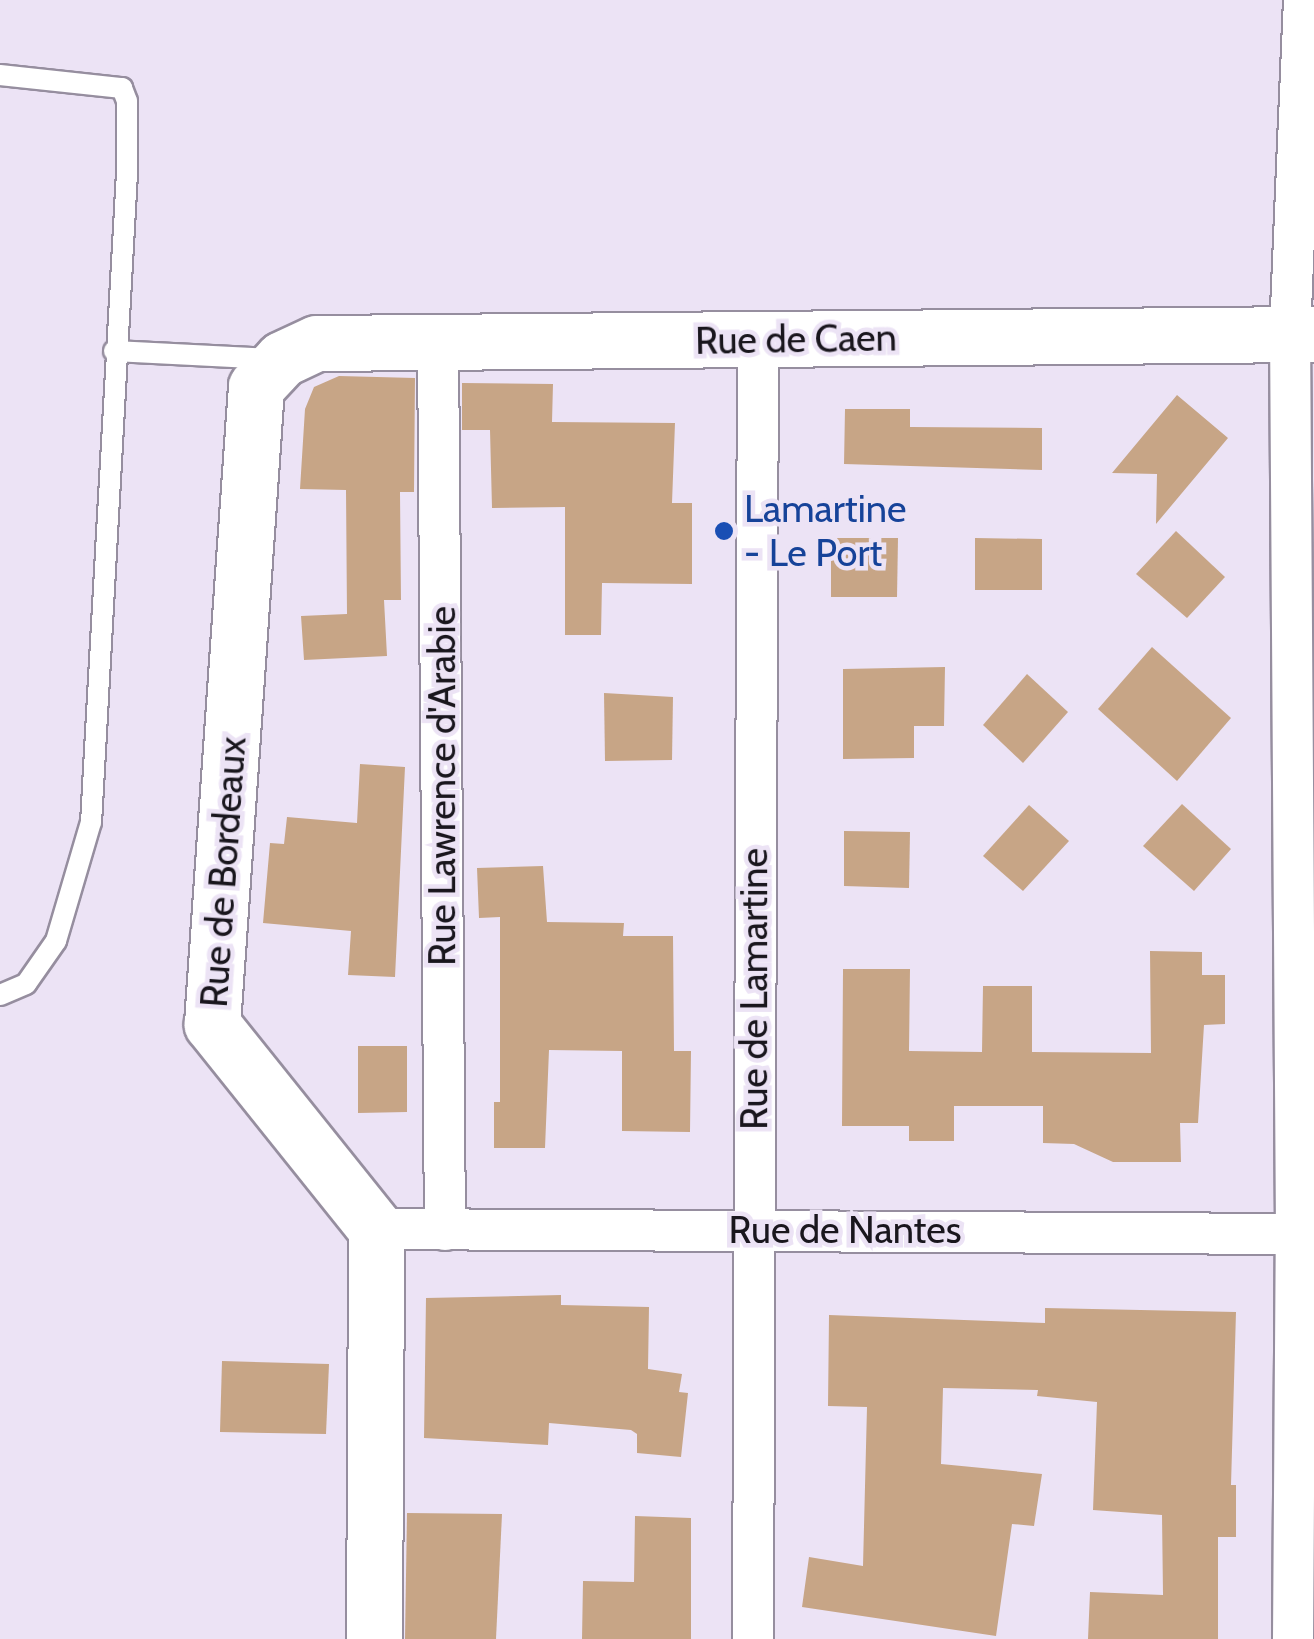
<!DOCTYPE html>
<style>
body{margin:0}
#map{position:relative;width:1314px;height:1639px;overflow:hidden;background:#ece3f5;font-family:Cabin,sans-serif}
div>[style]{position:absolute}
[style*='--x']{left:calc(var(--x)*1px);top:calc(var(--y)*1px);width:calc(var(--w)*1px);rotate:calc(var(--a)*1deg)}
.building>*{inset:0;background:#c7a586}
.roads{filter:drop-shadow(2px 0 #968e9f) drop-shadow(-2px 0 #968e9f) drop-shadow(0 2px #968e9f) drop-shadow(0 -2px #968e9f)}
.lane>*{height:20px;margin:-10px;padding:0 10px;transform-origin:10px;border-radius:10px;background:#fff}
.street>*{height:40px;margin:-20px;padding:0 20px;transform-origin:20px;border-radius:20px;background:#fff}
.secondary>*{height:55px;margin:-27.5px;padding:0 27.5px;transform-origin:27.5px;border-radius:27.5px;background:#fff}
.dots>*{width:28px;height:28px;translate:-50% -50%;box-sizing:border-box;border:5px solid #ece3f5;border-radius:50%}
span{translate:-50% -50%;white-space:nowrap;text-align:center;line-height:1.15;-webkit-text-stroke:9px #ece3f5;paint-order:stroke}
.street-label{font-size:38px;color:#19161d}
.transit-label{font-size:38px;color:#164399}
.left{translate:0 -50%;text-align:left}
</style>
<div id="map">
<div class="building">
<i style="clip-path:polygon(339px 376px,415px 378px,414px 492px,400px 492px,401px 600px,384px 600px,387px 656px,304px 660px,301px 616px,347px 614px,346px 490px,300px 489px,305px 409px,314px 387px)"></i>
<i style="clip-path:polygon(462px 383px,553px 384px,552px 422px,675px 423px,672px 503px,692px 503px,692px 584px,602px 583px,601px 635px,565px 635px,565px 507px,492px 508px,490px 430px,462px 430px)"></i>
<i style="clip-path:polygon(1177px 395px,1228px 438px,1156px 524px,1157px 474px,1112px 473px)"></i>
<i style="clip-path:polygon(845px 409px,910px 409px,910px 427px,1042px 428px,1042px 470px,844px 464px)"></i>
<i style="clip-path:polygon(1176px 531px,1225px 577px,1187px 618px,1136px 574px)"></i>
<i style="clip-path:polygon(831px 538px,898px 538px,897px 597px,831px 597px)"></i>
<i style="clip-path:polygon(975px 538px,1042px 539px,1042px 590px,975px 590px)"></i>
<i style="clip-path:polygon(1152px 647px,1231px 718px,1177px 781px,1098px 709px)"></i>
<i style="clip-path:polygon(945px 667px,944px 726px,914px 726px,914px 758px,843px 759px,843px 669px)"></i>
<i style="clip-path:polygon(1027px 674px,1068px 712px,1023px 763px,983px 725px)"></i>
<i style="clip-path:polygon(604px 693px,673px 697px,672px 760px,605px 761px)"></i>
<i style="clip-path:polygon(360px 764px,405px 767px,395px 977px,348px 975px,351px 931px,263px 923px,270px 843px,284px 844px,287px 817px,357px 823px)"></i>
<i style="clip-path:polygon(1182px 804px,1231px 849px,1194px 891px,1143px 846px)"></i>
<i style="clip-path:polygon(1029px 805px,1069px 841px,1023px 891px,983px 856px)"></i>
<i style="clip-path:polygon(844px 831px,910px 832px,909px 888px,844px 886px)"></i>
<i style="clip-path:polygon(543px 866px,547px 922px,624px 923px,623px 936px,673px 936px,674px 1051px,691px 1051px,690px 1132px,622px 1131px,622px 1051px,549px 1050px,545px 1148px,494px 1148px,494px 1102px,500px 1102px,500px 917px,479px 918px,477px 868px)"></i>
<i style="clip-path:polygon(1150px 951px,1202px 952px,1202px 975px,1225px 975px,1225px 1024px,1204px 1025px,1198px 1123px,1180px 1123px,1181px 1162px,1113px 1162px,1074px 1144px,1043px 1143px,1043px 1106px,954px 1106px,954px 1141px,909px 1141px,909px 1126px,842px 1126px,843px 969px,910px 969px,909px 1051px,982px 1052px,983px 986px,1032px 986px,1032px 1052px,1151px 1053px)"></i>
<i style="clip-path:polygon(358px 1046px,407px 1046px,407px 1112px,358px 1113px)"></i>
<i style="clip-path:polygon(561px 1295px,561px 1305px,649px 1307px,648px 1369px,682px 1374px,679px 1392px,688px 1393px,681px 1457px,637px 1453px,637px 1434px,631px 1430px,549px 1423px,548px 1445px,424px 1438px,426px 1298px)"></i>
<i style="clip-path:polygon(1045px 1308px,1236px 1312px,1231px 1485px,1236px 1485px,1236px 1537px,1218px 1537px,1218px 1639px,1088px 1639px,1090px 1592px,1163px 1595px,1162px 1515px,1093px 1510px,1097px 1402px,1037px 1396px,1038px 1390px,943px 1388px,941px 1464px,1042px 1474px,1034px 1526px,1012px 1524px,996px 1636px,802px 1607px,809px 1557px,863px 1566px,867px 1407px,828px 1406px,829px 1315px,1045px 1323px)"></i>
<i style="clip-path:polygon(222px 1361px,329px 1364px,326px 1434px,220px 1432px)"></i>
<i style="clip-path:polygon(407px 1513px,502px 1514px,496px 1639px,405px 1639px)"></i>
<i style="clip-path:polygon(635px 1516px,691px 1518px,691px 1639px,582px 1639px,583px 1581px,634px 1582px)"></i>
</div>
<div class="roads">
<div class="lane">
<i style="--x:0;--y:75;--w:123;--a:6.1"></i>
<i style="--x:122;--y:88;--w:14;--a:69"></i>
<i style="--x:127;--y:101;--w:72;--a:90"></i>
<i style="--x:127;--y:173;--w:650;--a:93.17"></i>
<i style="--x:91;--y:822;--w:124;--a:106.4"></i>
<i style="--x:56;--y:941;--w:52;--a:124.9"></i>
<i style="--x:26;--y:984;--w:28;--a:157"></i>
<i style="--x:114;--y:351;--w:158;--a:2.9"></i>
</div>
<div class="street">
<i style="--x:438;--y:342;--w:888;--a:89.55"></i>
<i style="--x:376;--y:1229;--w:938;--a:0.31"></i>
<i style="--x:753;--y:1639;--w:1300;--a:-89.78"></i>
<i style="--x:1293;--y:1639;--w:406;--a:-89.6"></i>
<i style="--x:1296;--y:1233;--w:899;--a:-90.38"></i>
<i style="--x:1290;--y:334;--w:334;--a:-87.6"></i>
</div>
<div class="secondary">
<i style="--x:374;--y:1639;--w:410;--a:-89.7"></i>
<i style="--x:376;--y:1229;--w:263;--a:-128.7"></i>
<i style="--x:212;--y:1024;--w:639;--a:-86.05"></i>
<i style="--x:256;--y:387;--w:38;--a:-47"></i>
<i style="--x:282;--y:359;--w:38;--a:-25"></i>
<i style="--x:317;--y:343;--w:997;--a:-0.52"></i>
</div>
</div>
<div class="dots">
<i style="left:724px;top:531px;background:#1a4fb4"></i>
</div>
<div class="street-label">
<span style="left:796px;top:339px;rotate:-1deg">Rue de Caen</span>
<span style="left:442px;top:786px;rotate:-90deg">Rue Lawrence d'Arabie</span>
<span style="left:223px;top:872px;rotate:-86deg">Rue de Bordeaux</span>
<span style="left:754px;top:989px;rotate:-90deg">Rue de Lamartine</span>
<span style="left:845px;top:1230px">Rue de Nantes</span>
</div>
<div class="transit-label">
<span class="left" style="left:744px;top:531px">Lamartine<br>- Le Port</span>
</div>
</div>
